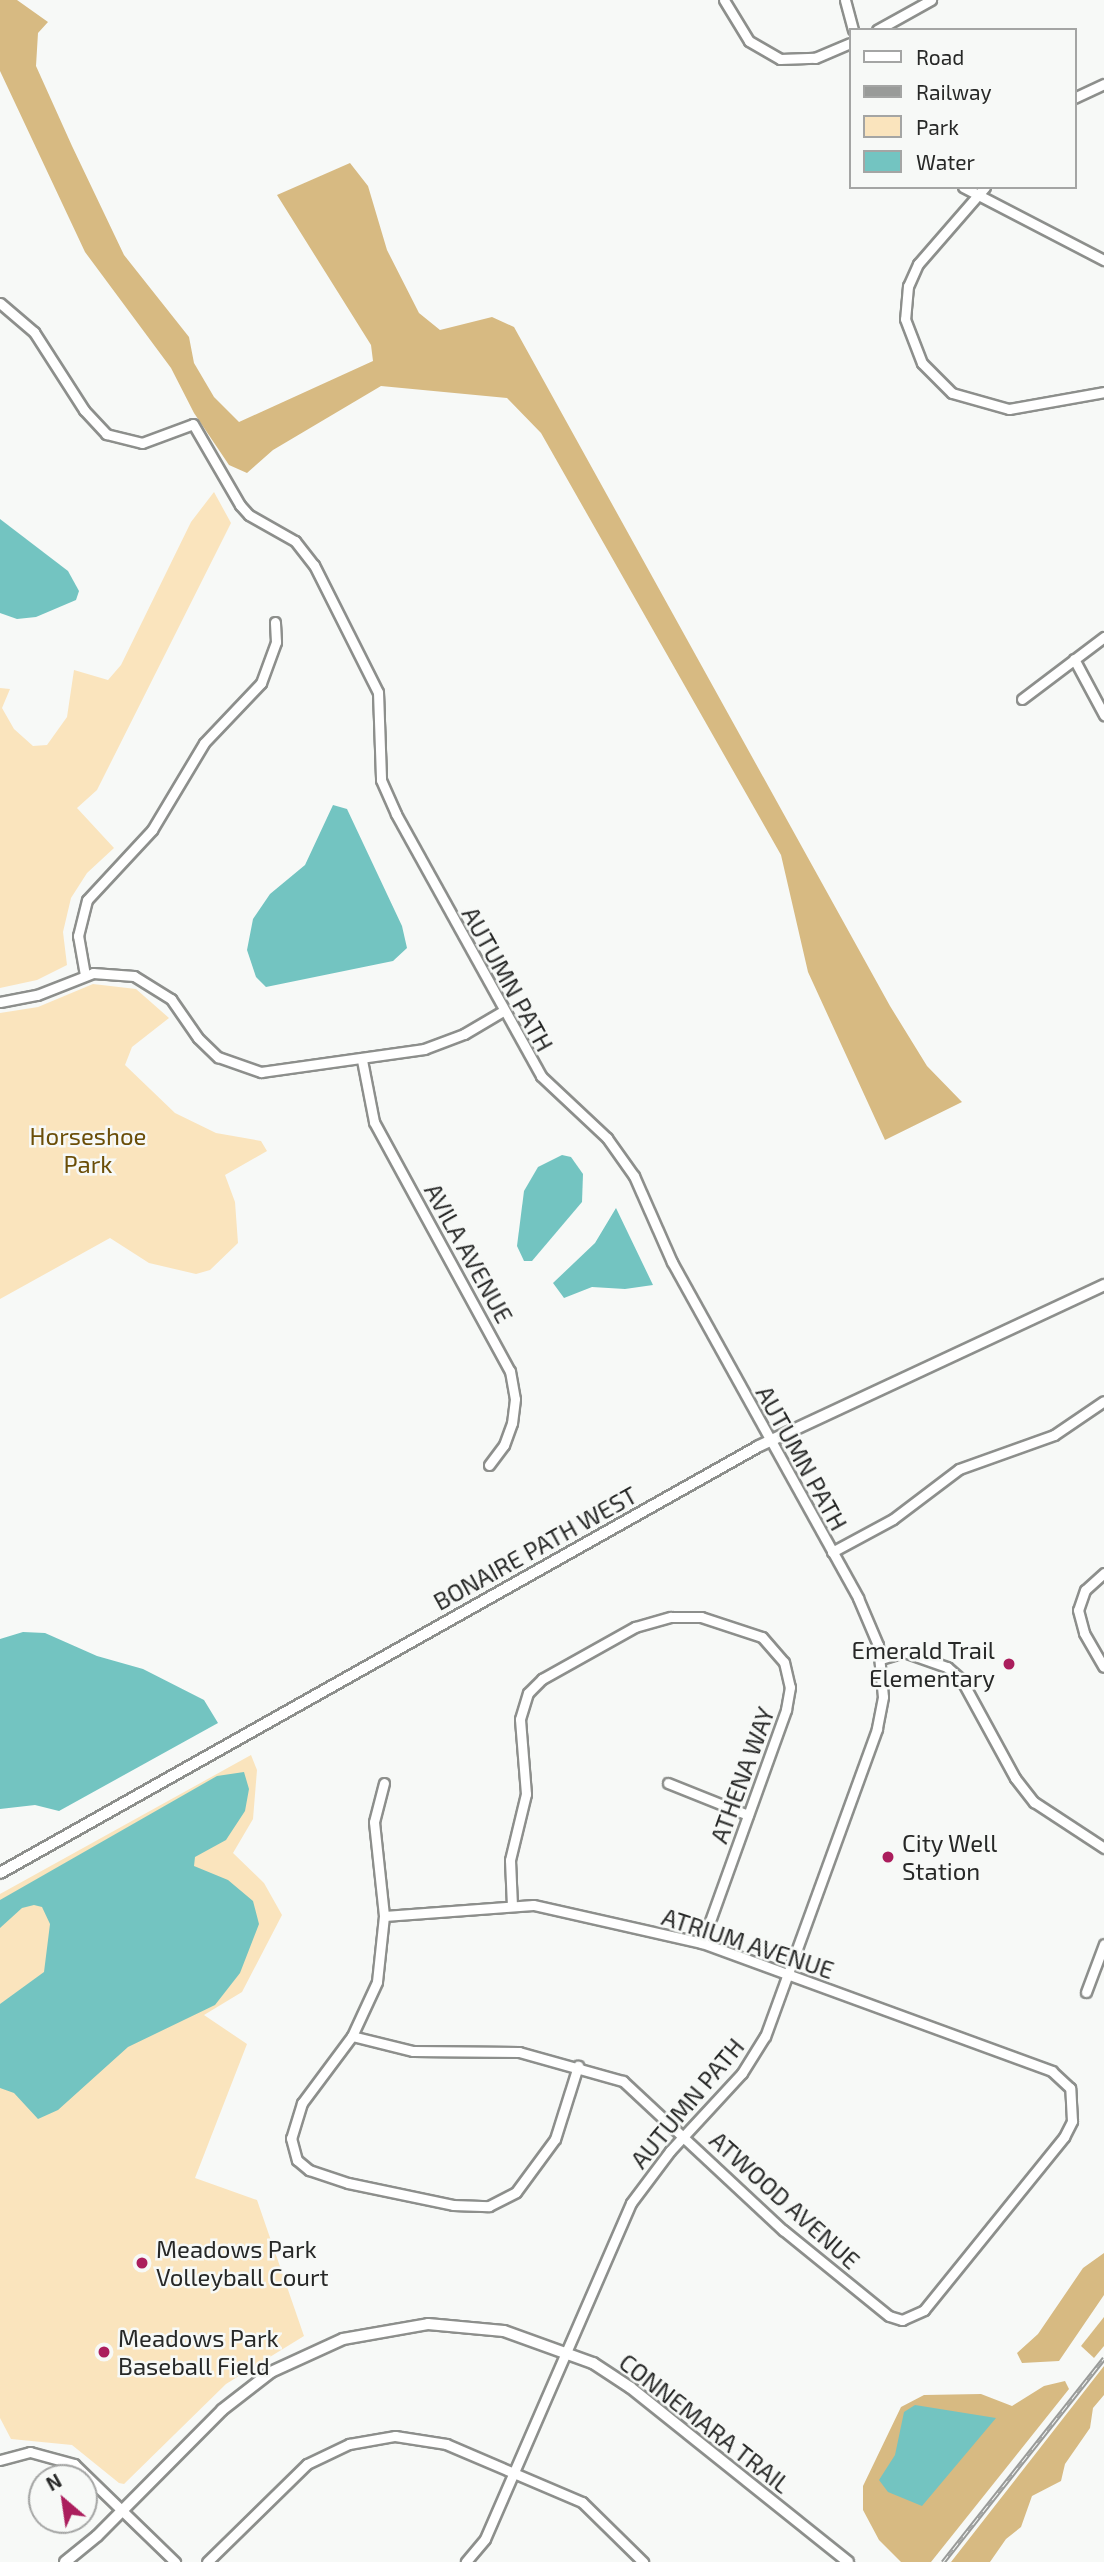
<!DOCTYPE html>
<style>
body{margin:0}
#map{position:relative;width:1104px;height:2562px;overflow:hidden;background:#f7f9f7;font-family:"Exo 2",sans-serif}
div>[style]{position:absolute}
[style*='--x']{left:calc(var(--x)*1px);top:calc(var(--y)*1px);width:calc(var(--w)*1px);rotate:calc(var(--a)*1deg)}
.green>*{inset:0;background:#fae4bd}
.forest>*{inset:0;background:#d7ba82}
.water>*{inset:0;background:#73c4c1}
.roads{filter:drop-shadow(2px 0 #8d8f8c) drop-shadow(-2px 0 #8d8f8c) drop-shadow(0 2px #8d8f8c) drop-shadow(0 -2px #8d8f8c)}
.minor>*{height:9px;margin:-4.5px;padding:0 4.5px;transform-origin:4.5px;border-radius:4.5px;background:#fff}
.tertiary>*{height:10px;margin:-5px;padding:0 5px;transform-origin:5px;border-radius:5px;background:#fff}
.rail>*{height:5px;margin-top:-2.5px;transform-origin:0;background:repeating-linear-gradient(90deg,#f7f9f7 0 8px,#999b99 0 16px);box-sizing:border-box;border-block:2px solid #999b99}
.dots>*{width:19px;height:19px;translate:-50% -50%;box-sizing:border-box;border:4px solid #f7f9f7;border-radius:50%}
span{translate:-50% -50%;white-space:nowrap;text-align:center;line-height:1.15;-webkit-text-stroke:5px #f7f9f7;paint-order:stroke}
.street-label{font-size:24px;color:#272827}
.park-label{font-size:24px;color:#6b4e08}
.poi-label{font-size:24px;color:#272827}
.right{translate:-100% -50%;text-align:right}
.left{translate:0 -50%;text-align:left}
.legend{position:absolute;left:849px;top:28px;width:228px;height:161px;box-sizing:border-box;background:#f7f9f7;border:2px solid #a4a5a4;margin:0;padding:9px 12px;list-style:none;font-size:21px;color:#272827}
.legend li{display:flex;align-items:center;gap:14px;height:35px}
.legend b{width:35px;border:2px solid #a4a5a4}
.north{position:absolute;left:28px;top:2464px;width:70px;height:70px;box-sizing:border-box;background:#f7f9f7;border:2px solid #a4a5a4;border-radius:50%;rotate:331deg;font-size:19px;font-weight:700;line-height:28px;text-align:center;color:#272827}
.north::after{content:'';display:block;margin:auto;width:24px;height:32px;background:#ab1e5d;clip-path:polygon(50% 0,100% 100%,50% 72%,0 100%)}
</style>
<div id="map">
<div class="green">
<i style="clip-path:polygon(214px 492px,231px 523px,97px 790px,77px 808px,114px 848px,87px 873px,71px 898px,63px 932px,67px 965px,37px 980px,0 988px,0 688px,10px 689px,2px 708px,14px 729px,33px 746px,47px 745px,67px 717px,74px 670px,108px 680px,121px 665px,191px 522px)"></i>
<i style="clip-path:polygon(93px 984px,136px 989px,169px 1018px,132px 1047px,125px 1065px,175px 1113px,216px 1133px,261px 1141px,267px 1151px,225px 1175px,235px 1202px,238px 1243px,210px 1270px,196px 1274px,149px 1263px,110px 1238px,0 1299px,0 1013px,38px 1007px)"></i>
<i style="clip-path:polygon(251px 1755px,257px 1770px,253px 1819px,233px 1853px,264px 1883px,282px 1915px,242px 1992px,204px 2015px,247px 2044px,195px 2178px,257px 2200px,304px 2336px,226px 2384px,124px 2484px,119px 2483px,72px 2445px,11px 2439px,0 2418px,0 1894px)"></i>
</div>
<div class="forest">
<i style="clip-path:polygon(0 0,17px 0,48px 22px,38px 33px,36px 66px,72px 146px,124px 255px,189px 337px,194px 363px,214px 397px,239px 422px,373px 361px,371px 345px,277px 195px,350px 163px,368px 186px,387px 250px,419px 313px,440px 330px,492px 317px,514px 327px,890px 1006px,927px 1066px,962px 1102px,885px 1140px,808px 972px,781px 855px,541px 433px,507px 398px,381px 386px,273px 450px,247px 473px,229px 465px,194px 413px,171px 368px,85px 252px,0 71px)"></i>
<i style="clip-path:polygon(1104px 2253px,1104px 2295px,1059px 2361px,1022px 2363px,1017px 2353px,1038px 2334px,1083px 2268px)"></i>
<i style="clip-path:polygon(1104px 2317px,1104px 2346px,1094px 2358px,1081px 2346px)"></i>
<i style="clip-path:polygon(1104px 2366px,1104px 2395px,1093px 2408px,1090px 2428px,1065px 2464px,1061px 2481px,1032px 2496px,1021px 2527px,1006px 2539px,990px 2562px,951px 2562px)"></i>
<i style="clip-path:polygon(1065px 2381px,1069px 2389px,931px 2562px,901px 2562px,879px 2540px,863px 2510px,863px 2486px,901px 2407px,924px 2395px,981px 2394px,1012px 2406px,1044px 2386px)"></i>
</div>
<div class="water">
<i style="clip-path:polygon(0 519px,68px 571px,79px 591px,76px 600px,36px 617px,17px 619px,0 613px)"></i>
<i style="clip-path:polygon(333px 805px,347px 809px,402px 926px,407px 948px,393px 961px,266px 987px,256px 977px,247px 950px,253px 919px,270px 894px,305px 865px)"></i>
<i style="clip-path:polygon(562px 1155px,571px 1157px,583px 1174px,582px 1202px,532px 1261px,524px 1261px,517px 1246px,524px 1191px,538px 1167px)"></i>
<i style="clip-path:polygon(616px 1208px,653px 1285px,625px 1289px,592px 1287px,564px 1298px,553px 1283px,595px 1243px)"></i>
<i style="clip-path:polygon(23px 1632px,45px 1633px,97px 1656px,143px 1669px,204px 1700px,218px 1723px,59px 1811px,35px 1805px,0 1809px,0 1639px)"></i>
<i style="clip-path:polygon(244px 1772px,249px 1789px,245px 1811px,226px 1840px,195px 1857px,194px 1866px,228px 1880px,253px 1901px,259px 1924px,240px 1973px,215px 2005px,128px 2047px,58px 2110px,38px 2119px,14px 2093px,0 2088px,0 2004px,44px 1972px,50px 1924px,42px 1907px,34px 1905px,22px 1908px,0 1928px,0 1900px,217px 1776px)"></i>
<i style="clip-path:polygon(915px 2405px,996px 2418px,922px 2506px,888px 2492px,879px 2480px,895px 2455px,904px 2412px)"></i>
</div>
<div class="roads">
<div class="minor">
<i style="--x:724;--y:0;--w:48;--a:58.6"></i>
<i style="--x:749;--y:41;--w:36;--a:30"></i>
<i style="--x:780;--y:59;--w:35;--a:-2"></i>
<i style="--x:815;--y:58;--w:38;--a:-23"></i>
<i style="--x:845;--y:0;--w:31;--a:75"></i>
<i style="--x:877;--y:30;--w:62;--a:-29.1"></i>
<i style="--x:1074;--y:98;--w:33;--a:-25"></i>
<i style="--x:963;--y:187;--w:159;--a:27.4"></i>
<i style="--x:985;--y:187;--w:102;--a:131"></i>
<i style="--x:918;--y:264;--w:24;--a:114"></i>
<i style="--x:908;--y:286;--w:33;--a:95"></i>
<i style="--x:905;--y:319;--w:47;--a:68.9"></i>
<i style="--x:922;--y:363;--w:42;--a:45"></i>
<i style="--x:952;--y:393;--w:59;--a:15.7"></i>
<i style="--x:1009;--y:409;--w:97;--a:-10.1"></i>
<i style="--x:0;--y:303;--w:45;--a:40.5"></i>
<i style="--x:34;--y:332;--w:93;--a:57.3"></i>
<i style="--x:84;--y:410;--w:33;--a:47"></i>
<i style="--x:106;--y:434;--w:37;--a:14"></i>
<i style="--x:142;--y:443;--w:54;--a:-20.4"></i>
<i style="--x:193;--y:424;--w:94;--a:59.9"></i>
<i style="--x:240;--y:505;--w:13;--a:48"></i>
<i style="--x:249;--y:515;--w:53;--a:29.5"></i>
<i style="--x:295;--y:541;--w:31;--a:52"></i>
<i style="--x:314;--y:565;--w:142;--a:63.3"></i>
<i style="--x:378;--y:692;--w:88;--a:88"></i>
<i style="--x:381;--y:780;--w:37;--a:66"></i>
<i style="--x:396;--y:814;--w:299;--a:61"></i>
<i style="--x:541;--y:1076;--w:91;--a:43.2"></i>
<i style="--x:607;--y:1138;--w:47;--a:54.6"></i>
<i style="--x:634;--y:1176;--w:94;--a:66.2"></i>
<i style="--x:672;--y:1262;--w:384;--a:61"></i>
<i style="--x:858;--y:1598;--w:51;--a:66.9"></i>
<i style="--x:878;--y:1645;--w:52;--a:84.5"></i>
<i style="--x:883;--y:1697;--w:33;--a:101"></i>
<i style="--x:877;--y:1729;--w:327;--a:110"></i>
<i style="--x:765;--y:2036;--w:44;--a:121.9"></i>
<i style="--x:742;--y:2073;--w:106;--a:132.7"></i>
<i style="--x:670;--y:2151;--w:65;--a:126.9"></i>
<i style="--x:631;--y:2203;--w:366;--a:113.5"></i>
<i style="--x:485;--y:2539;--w:30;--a:130"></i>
<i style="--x:1074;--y:659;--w:64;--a:61.8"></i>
<i style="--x:1022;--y:699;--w:103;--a:-37.1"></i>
<i style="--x:85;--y:975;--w:40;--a:-100"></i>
<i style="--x:78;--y:936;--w:37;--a:-76"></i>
<i style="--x:87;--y:900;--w:96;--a:-47.1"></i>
<i style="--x:152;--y:830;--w:101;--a:-59.1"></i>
<i style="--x:204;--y:743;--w:83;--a:-46.5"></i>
<i style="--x:261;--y:683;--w:44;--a:-69.9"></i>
<i style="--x:276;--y:642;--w:20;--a:-93"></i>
<i style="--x:0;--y:1002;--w:38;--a:-11"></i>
<i style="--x:37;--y:995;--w:60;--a:-21.4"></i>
<i style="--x:93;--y:973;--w:41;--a:4.2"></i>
<i style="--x:134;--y:976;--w:44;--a:31.9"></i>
<i style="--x:171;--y:999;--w:47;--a:55.3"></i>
<i style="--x:198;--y:1038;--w:28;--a:44"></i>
<i style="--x:218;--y:1057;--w:46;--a:19.2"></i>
<i style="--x:261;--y:1072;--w:165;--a:-8"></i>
<i style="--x:424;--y:1049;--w:43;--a:-20.6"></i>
<i style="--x:464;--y:1034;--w:45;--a:-30.5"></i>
<i style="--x:362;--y:1060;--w:63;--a:79"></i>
<i style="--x:374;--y:1122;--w:284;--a:61.4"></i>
<i style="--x:510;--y:1371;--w:28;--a:80"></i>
<i style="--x:515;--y:1399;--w:24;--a:97"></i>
<i style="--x:512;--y:1423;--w:23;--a:110"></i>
<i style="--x:504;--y:1445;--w:25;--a:127"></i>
<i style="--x:832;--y:1552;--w:69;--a:-28.4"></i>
<i style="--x:893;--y:1519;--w:83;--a:-37.1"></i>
<i style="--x:959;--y:1469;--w:101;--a:-19.7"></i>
<i style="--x:1054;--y:1435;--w:60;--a:-34.2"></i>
<i style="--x:1104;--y:1573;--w:25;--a:138"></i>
<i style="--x:1085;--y:1590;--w:21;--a:109"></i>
<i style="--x:1078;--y:1610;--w:24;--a:75"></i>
<i style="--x:1084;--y:1633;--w:39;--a:60"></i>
<i style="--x:881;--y:1659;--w:24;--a:-17"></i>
<i style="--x:904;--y:1652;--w:46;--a:19.2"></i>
<i style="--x:947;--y:1667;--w:18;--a:41"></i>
<i style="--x:961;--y:1679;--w:113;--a:61.4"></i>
<i style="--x:1015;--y:1778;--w:31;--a:52"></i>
<i style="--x:1034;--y:1802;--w:84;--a:33.3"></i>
<i style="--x:384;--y:1783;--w:40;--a:104.4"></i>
<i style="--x:374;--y:1822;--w:95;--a:83.9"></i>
<i style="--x:384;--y:1916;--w:66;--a:96.1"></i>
<i style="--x:377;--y:1982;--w:60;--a:114.8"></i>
<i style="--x:352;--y:2036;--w:84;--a:126.7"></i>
<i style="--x:302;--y:2103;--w:37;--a:107"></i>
<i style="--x:291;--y:2138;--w:23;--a:75"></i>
<i style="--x:297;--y:2160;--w:16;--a:40"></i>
<i style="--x:309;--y:2170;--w:41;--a:18.4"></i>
<i style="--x:348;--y:2183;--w:107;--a:11.8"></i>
<i style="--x:453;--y:2205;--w:36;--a:2"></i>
<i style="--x:489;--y:2206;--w:30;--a:-27"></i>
<i style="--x:516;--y:2192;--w:66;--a:-53.7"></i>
<i style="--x:555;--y:2139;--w:77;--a:-72.5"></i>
<i style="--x:668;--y:1783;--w:86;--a:21.8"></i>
<i style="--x:512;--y:1906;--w:46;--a:-92.5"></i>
<i style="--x:510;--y:1860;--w:68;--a:-76.4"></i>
<i style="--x:526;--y:1794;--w:75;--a:-94.6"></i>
<i style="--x:520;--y:1719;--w:27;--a:-73"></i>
<i style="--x:528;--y:1693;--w:20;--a:-45"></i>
<i style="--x:542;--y:1679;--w:107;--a:-29.2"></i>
<i style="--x:635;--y:1627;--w:37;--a:-16"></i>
<i style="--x:671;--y:1617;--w:30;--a:0"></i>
<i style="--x:701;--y:1617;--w:64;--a:18.2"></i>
<i style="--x:762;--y:1637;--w:33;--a:49"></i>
<i style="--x:784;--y:1662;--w:26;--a:77"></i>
<i style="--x:790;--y:1687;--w:23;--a:100"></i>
<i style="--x:786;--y:1710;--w:248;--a:109.8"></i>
<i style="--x:1086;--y:1992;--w:51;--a:-69.4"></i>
<i style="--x:352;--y:2036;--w:63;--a:13.8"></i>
<i style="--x:413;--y:2051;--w:106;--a:0.5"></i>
<i style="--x:519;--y:2052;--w:108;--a:15.6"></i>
<i style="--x:623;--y:2081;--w:219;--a:43"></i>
<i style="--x:783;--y:2230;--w:136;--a:39.1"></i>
<i style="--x:889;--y:2316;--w:14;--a:17"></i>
<i style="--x:902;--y:2320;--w:24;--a:-24"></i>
<i style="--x:924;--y:2310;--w:223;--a:-51"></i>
<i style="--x:1064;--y:2137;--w:18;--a:-63"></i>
<i style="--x:1072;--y:2121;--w:33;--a:-93"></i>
<i style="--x:1070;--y:2088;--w:25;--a:-137"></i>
<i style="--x:1052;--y:2071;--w:373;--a:-159.9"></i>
<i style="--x:702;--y:1943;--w:173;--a:-167.3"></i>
<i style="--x:533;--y:1905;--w:149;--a:175.8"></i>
<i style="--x:0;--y:2460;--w:31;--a:-15"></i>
<i style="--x:30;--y:2452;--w:46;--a:15.3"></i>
<i style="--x:74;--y:2464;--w:141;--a:44.1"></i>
<i style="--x:207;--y:2562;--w:140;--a:-44.4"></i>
<i style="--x:307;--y:2464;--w:47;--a:-25.5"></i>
<i style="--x:349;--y:2444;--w:47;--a:-9.9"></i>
<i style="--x:395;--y:2436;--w:52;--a:8.9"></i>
<i style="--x:446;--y:2444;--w:148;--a:23.1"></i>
<i style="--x:582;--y:2502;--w:86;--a:44.5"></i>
</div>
<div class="tertiary">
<i style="--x:0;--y:1873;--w:871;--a:-29.36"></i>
<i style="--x:759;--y:1446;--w:381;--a:-25"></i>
<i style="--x:65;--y:2562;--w:41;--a:-39.1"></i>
<i style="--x:97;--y:2536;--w:177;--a:-45.2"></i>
<i style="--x:222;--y:2410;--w:62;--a:-37.8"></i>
<i style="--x:271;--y:2372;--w:79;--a:-24.6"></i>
<i style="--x:343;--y:2339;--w:86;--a:-10"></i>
<i style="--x:428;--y:2324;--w:76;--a:5.3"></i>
<i style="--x:504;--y:2331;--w:95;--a:19.8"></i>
<i style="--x:593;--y:2363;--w:45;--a:33.3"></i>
<i style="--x:631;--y:2388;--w:278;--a:38.7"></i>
</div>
</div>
<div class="rail">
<i style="--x:943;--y:2562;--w:260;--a:-51.7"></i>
</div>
<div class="dots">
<i style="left:1009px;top:1664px;background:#ab1e5d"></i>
<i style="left:888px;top:1857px;background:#ab1e5d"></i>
<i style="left:142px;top:2263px;background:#ab1e5d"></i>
<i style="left:104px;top:2352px;background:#ab1e5d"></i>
</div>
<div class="street-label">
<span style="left:508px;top:979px;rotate:61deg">AUTUMN PATH</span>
<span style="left:469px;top:1253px;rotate:61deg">AVILA AVENUE</span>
<span style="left:802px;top:1458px;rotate:61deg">AUTUMN PATH</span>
<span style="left:535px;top:1548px;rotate:-29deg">BONAIRE PATH WEST</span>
<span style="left:742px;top:1775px;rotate:-70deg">ATHENA WAY</span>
<span style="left:748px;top:1943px;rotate:18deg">ATRIUM AVENUE</span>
<span style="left:687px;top:2103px;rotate:-50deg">AUTUMN PATH</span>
<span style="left:785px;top:2200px;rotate:42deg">ATWOOD AVENUE</span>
<span style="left:705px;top:2423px;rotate:38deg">CONNEMARA TRAIL</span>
</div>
<div class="park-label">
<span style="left:88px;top:1150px">Horseshoe<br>Park</span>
</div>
<div class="poi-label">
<span class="right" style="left:995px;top:1664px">Emerald Trail<br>Elementary</span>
<span class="left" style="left:902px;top:1857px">City Well<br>Station</span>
<span class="left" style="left:156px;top:2263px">Meadows Park<br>Volleyball Court</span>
<span class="left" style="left:118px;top:2352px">Meadows Park<br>Baseball Field</span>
</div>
<ul class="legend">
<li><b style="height:9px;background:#fff"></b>Road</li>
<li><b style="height:9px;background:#999b99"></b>Railway</li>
<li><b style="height:19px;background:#fae4bd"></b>Park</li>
<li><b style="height:19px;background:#73c4c1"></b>Water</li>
</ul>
<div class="north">N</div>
</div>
